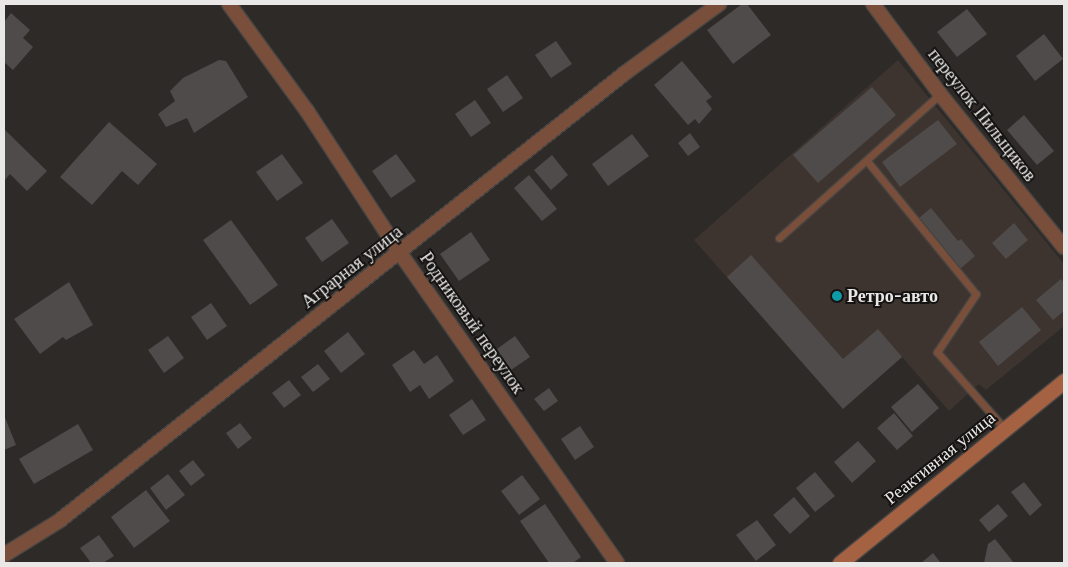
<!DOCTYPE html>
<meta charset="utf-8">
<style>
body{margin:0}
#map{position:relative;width:1068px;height:567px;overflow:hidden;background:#2d2a28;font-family:"Libre Baskerville",serif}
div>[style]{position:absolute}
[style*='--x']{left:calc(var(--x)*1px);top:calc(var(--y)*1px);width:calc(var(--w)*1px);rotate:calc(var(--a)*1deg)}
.built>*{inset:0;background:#3d342f}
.building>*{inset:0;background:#4f4b4a}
.roads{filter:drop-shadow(1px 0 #474543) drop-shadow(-1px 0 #474543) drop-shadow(0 1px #474543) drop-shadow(0 -1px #474543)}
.service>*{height:7px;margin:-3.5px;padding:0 3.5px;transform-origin:3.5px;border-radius:3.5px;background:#794f3b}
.minor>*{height:14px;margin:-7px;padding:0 7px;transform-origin:7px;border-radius:7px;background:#794f3b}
.secondary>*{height:15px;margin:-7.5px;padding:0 7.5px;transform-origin:7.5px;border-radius:7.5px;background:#a46242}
.dots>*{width:14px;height:14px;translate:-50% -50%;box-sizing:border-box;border:2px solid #141312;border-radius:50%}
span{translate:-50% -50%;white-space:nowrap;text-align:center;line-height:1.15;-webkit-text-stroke:4px #141312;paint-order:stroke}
.street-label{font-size:18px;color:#eae8e7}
.poi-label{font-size:18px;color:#eae8e7;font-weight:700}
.left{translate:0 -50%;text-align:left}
.frame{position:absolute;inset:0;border:5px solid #eae8e7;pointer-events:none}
</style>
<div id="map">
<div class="built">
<i style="clip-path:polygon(898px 60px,1064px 264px,1064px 326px,986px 390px,979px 384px,949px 411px,902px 357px,843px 409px,694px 240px)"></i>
</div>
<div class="building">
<i style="clip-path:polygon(742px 4px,747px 4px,771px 35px,733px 64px,707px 30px)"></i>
<i style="clip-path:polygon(967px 9px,987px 34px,957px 57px,937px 32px)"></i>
<i style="clip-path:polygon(11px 13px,30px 30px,23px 38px,33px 47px,13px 70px,4px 62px,4px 22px)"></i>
<i style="clip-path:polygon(1044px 34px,1063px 59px,1035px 81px,1016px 56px)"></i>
<i style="clip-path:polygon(556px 41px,572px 64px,551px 78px,535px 55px)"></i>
<i style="clip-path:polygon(219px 60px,226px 61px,248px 97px,194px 133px,187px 118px,166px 127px,158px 114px,175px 101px,170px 91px,183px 78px)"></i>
<i style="clip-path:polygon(682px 61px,712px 97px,706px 101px,712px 109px,699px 124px,695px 119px,688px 125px,654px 85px)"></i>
<i style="clip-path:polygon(507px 75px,523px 98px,503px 112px,487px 89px)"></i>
<i style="clip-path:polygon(872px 87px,896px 115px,818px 183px,793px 155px)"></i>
<i style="clip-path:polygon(475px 100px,491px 123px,471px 137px,455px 114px)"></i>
<i style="clip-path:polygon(1024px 115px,1054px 151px,1037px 165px,1007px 130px)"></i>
<i style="clip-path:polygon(938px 120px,957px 144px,900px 187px,882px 162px)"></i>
<i style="clip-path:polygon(109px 122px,157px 164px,138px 185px,122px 171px,92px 205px,60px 177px)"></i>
<i style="clip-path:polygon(4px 129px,47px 171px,27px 191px,10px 174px,4px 181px)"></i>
<i style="clip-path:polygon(690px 133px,700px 147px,688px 156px,678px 143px)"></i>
<i style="clip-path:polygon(632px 134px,649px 156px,608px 186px,592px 164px)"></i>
<i style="clip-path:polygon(282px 154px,303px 183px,277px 201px,256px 172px)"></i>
<i style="clip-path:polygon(396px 154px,416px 181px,391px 198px,372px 171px)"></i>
<i style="clip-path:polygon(552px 155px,568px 175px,551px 190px,534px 170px)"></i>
<i style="clip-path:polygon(529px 175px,557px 209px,542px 221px,514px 188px)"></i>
<i style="clip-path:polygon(931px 208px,958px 241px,961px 239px,975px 256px,960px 269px,919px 218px)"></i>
<i style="clip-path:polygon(332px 219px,349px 243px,322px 262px,305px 238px)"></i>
<i style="clip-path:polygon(231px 220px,278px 285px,250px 305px,203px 240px)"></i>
<i style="clip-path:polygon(1014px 223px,1028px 240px,1006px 259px,992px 243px)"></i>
<i style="clip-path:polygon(471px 232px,490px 260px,459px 281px,440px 254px)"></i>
<i style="clip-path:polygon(751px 255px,843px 359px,878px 329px,902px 357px,843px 409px,727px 277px)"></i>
<i style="clip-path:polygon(1061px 279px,1064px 283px,1064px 311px,1053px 320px,1036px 300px)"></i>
<i style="clip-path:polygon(69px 282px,93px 325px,66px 340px,63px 337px,40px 354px,14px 319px)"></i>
<i style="clip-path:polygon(211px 303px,227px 326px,207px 340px,191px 317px)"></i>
<i style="clip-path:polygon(1022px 307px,1041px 330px,998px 366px,979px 342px)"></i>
<i style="clip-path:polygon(348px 332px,365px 354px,341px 373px,324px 351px)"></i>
<i style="clip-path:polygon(168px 336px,184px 358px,164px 373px,148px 350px)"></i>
<i style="clip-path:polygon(515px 336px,530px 357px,511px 370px,497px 349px)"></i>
<i style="clip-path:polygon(414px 350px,424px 364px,437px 355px,454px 381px,429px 399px,420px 385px,410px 392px,392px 365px)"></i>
<i style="clip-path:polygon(318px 364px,330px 379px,313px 392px,301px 377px)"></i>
<i style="clip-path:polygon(289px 380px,301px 395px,284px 408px,272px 393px)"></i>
<i style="clip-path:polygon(918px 384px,939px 408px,912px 432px,891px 407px)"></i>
<i style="clip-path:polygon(549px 388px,558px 401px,544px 411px,534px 399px)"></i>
<i style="clip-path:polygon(472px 399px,486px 420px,463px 435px,449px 415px)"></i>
<i style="clip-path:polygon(894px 413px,913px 436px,897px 450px,877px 428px)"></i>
<i style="clip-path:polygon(4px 415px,16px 445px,4px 450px)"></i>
<i style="clip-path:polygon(240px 423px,252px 438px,238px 449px,226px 433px)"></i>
<i style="clip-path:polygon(78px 424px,93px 450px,34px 484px,19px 459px)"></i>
<i style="clip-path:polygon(580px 426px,594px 447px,575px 460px,561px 439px)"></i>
<i style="clip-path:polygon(858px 441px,876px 461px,852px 483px,834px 462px)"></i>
<i style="clip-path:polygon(193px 460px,205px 475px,191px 486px,179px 471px)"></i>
<i style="clip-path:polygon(815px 472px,835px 496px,815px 512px,796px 488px)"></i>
<i style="clip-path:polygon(168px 474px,185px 495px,166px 510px,150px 488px)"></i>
<i style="clip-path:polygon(522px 475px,540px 499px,519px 515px,501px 491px)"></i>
<i style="clip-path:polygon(1024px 482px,1042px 505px,1030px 516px,1011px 492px)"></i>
<i style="clip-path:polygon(146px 490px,170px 521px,134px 548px,111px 517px)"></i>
<i style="clip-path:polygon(794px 497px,810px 516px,790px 534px,773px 515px)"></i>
<i style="clip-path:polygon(545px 504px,581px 557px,573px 563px,549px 563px,520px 521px)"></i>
<i style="clip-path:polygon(998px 504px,1008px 516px,989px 532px,979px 520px)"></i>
<i style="clip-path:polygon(757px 520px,776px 545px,756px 561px,736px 535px)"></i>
<i style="clip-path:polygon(99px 535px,114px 556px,103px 563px,91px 563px,80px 548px)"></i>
<i style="clip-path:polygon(995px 539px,1014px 563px,984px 563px,988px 544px)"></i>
<i style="clip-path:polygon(933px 553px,941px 563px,921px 563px)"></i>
</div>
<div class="roads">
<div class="service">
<i style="--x:867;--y:161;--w:172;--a:50.7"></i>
<i style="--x:976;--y:294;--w:70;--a:123.9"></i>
<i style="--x:937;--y:352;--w:103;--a:48.6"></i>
<i style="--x:779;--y:238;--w:216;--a:-41.8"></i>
</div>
<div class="minor">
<i style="--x:229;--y:4;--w:132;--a:53.9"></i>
<i style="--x:307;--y:111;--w:170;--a:56.8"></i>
<i style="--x:400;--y:253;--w:378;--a:55"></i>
<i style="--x:873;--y:4;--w:112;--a:53.3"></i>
<i style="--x:940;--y:94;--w:197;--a:51"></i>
<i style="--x:4;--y:555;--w:65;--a:-31.7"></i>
<i style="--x:59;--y:521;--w:722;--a:-38.36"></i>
<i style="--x:625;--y:73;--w:117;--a:-36.3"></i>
</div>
<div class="secondary">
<i style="--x:840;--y:563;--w:289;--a:-39.1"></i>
</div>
</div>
<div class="dots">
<i style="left:837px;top:296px;background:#0f9aa8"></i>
</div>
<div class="street-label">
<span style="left:982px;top:115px;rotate:52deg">переулок Пильщиков</span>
<span style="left:352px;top:267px;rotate:-38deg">Аграрная улица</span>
<span style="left:472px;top:323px;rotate:55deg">Родниковый переулок</span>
<span style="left:940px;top:458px;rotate:-39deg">Реактивная улица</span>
</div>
<div class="poi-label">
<span class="left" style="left:847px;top:296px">Ретро-авто</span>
</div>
<div class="frame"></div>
</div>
